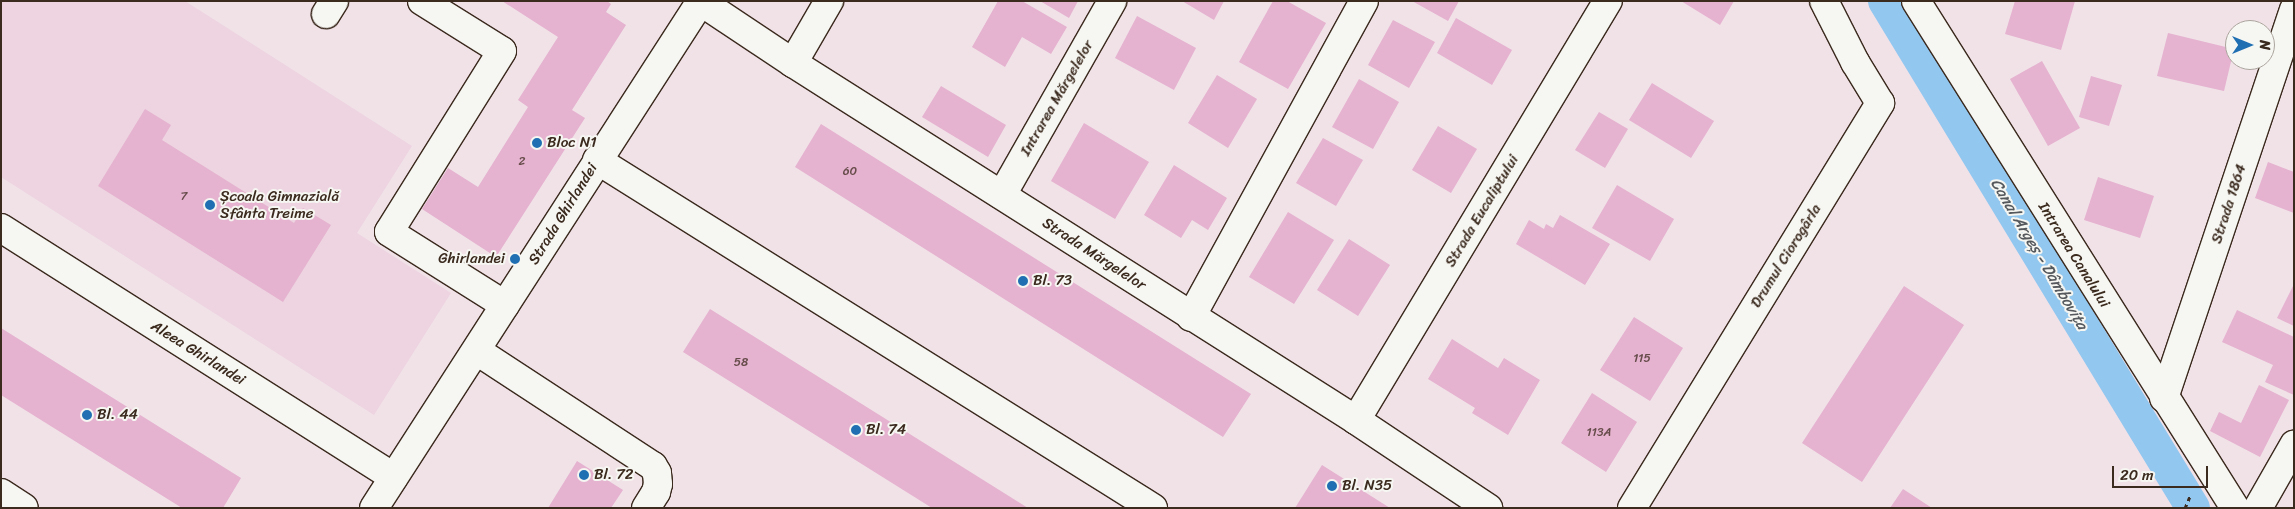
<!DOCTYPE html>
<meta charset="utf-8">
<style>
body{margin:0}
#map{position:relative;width:2295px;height:509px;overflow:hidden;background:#f1e2e8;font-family:Sriracha,sans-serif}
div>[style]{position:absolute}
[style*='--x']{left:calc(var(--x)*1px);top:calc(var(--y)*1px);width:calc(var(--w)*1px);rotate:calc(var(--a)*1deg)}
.built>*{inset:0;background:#edd4e0}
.canal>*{height:34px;margin:-17px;padding:0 17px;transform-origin:17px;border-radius:17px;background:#92c7f0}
.building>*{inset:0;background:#e5b2cf}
.path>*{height:3px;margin-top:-1.5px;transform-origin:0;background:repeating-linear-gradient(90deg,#3b2a1e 0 4px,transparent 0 8px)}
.roads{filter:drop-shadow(1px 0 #3b2a1e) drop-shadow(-1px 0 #3b2a1e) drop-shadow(0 1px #3b2a1e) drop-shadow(0 -1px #3b2a1e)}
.minor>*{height:28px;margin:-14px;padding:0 14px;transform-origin:14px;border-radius:14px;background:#f6f6f2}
.dots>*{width:14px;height:14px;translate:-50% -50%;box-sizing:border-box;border:2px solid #f6f6f2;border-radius:50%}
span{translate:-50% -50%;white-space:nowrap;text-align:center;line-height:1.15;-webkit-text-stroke:4px #f6f6f2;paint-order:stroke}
.number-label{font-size:12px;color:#664c4a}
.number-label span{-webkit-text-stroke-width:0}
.street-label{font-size:15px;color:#3b2a1e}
.poi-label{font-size:15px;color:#3b2a1e}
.left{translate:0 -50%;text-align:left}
.right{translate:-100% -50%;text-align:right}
.water-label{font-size:16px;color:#55595d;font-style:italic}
.frame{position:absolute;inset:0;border:2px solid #3b2a1e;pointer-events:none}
.north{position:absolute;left:2225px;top:20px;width:50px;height:50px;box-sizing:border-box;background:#f6f6f2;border:1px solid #aba49d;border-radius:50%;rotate:90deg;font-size:14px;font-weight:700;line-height:20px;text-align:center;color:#3b2a1e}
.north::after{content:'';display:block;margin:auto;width:18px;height:22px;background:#1f6fb2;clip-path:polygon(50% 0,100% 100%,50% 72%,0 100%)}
.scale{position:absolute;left:2112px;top:466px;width:96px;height:22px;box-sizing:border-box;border:2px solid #3b2a1e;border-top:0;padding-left:6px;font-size:15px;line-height:18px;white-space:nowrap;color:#3b2a1e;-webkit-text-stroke:4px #f6f6f2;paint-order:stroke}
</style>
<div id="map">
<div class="built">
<i style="clip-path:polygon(2px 1px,185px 1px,412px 146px,357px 233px,451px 293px,374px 415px,1px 177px)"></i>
</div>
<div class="canal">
<i style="--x:1885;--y:1;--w:593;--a:58.72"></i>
</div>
<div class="building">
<i style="clip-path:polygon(502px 1px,607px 1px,611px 4px,606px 12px,626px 25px,572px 110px,585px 118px,496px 257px,422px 209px,448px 168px,478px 187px,528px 107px,518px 100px,558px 37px)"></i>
<i style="clip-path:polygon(998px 1px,1022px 1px,1067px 27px,1051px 54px,1022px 37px,1005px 67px,972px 47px)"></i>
<i style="clip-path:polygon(1040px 1px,1078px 1px,1069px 18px)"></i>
<i style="clip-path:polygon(1182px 1px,1224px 1px,1214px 20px)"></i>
<i style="clip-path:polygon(1273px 1px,1287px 1px,1326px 23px,1288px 89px,1239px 62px)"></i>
<i style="clip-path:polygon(1412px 1px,1459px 1px,1448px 21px)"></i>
<i style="clip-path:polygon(1681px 1px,1734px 1px,1720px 25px)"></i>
<i style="clip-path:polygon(2015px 1px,2075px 1px,2061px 50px,2005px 34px)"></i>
<i style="clip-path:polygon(1137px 16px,1196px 48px,1174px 90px,1115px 58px)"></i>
<i style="clip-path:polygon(1456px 18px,1512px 50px,1492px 85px,1437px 53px)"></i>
<i style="clip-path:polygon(1393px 20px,1435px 42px,1409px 88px,1368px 65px)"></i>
<i style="clip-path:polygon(2168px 33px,2234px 49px,2224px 91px,2157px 76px)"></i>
<i style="clip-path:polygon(2042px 61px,2080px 128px,2048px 146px,2010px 79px)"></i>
<i style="clip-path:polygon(1217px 75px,1257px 99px,1228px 148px,1188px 123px)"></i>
<i style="clip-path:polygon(2091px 76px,2122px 85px,2109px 126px,2079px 117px)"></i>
<i style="clip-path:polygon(1359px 79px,1399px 102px,1373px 149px,1332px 127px)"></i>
<i style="clip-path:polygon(1652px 83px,1714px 121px,1691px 158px,1629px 120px)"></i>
<i style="clip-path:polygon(941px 86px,1006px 125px,988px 157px,922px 117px)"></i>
<i style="clip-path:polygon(145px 109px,171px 125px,162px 140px,294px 223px,303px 208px,331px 225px,283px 302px,98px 186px)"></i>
<i style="clip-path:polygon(1599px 112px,1628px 129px,1605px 168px,1575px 150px)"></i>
<i style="clip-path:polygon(1084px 123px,1149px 162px,1115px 219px,1051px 181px)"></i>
<i style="clip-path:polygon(821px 124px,1251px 394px,1223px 437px,795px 167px)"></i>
<i style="clip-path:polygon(1438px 126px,1477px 149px,1451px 193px,1412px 170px)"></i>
<i style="clip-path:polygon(1323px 138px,1363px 160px,1336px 206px,1296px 183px)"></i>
<i style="clip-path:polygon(2268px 162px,2294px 172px,2294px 213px,2255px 198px)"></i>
<i style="clip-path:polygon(1174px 165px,1227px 198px,1208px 230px,1192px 220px,1181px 238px,1144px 215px)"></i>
<i style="clip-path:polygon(2098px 177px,2154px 196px,2140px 238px,2084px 220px)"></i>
<i style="clip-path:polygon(1617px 185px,1674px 219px,1650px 261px,1592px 228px)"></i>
<i style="clip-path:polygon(1288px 212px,1334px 240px,1294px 304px,1249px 277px)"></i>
<i style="clip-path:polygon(1560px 215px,1610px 244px,1585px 285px,1516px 244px,1529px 220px,1544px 229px,1546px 224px,1553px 228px)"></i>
<i style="clip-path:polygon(1349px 239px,1390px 265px,1358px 316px,1317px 290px)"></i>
<i style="clip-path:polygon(2294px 284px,2294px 326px,2277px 318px)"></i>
<i style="clip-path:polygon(1904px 286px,1964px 325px,1862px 482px,1802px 443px)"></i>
<i style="clip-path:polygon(710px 309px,1028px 508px,932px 508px,683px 352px)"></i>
<i style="clip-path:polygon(2237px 310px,2294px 337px,2294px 395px,2265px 382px,2273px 365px,2222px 342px)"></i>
<i style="clip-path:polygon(1634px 317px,1683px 348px,1650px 401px,1600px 370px)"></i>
<i style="clip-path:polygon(1px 328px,241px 478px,223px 508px,182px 508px,1px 395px)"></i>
<i style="clip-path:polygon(1452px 339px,1498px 368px,1504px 358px,1540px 380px,1508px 435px,1472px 413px,1475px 408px,1428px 379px)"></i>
<i style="clip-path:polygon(2259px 385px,2289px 400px,2260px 457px,2210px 431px,2219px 412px,2241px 423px)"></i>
<i style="clip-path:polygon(1592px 393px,1637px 422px,1606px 472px,1561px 443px)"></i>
<i style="clip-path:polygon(577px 461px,623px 490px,611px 508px,548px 508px)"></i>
<i style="clip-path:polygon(1322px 465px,1390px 508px,1295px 508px)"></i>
<i style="clip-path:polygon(1903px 489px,1932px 508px,1890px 508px)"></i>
</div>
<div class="path">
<i style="--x:2185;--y:508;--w:15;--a:-67"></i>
</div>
<div class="roads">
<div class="minor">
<i style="--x:422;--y:1;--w:94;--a:32"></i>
<i style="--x:502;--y:51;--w:213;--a:122"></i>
<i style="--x:389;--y:232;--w:137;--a:32.2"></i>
<i style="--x:700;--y:1;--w:112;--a:33.7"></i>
<i style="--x:793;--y:63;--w:667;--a:32.38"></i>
<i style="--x:1356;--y:420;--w:159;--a:33.7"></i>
<i style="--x:1916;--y:1;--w:599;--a:57.82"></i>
<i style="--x:326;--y:14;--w:15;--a:-58"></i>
<i style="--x:793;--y:63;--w:72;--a:-59.9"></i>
<i style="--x:597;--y:160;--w:656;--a:32.04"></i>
<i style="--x:1002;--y:195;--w:223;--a:-60.4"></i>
<i style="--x:1;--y:228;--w:465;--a:32.4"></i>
<i style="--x:1191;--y:317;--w:360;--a:-61.3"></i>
<i style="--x:477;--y:351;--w:210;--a:33.2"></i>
<i style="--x:653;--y:466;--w:8;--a:60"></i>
<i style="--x:657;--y:473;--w:11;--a:85"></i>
<i style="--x:658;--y:484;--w:8;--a:104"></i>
<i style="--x:656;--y:492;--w:19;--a:122"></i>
<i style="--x:2164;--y:398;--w:410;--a:-71.5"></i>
<i style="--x:1356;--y:420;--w:489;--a:-59"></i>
<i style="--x:1;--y:493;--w:27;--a:33"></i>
<i style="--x:374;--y:508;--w:603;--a:-57.18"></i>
<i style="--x:1632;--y:508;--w:475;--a:-58.5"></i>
<i style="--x:1880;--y:103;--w:48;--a:-121.4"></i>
<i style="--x:1855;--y:62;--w:68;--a:-116.9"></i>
<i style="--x:2258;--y:508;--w:73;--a:-60.3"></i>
</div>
</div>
<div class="dots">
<i style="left:537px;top:143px;background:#1f6fb2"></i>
<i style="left:210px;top:205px;background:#1f6fb2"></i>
<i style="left:515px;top:259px;background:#1f6fb2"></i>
<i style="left:1023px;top:281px;background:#1f6fb2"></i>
<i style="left:87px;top:415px;background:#1f6fb2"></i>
<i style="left:856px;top:430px;background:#1f6fb2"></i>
<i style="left:584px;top:475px;background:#1f6fb2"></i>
<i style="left:1332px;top:486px;background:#1f6fb2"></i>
</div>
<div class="number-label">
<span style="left:522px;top:162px">2</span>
<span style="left:850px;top:172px">60</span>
<span style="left:184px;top:197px">7</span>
<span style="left:1642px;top:359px">115</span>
<span style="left:741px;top:363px">58</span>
<span style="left:1599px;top:433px">113A</span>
</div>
<div class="street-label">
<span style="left:1057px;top:98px;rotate:-60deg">Intrarea Mărgelelor</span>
<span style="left:2229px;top:204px;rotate:-72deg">Strada 1864</span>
<span style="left:1482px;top:211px;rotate:-59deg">Strada Eucaliptului</span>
<span style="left:563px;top:214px;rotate:-58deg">Strada Ghirlandei</span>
<span style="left:1094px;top:254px;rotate:33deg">Strada Mărgelelor</span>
<span style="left:2074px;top:255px;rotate:58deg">Intrarea Canalului</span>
<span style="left:1786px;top:256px;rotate:-58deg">Drumul Ciorogârla</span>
<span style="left:198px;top:353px;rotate:32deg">Aleea Ghirlandei</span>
</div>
<div class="poi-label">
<span class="left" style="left:547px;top:143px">Bloc N1</span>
<span class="left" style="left:220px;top:205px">Școala Gimnazială<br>Sfânta Treime</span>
<span class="right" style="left:505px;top:259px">Ghirlandei</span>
<span class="left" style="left:1033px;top:281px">Bl. 73</span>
<span class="left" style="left:97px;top:415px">Bl. 44</span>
<span class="left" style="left:866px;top:430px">Bl. 74</span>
<span class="left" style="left:594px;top:475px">Bl. 72</span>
<span class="left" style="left:1342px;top:486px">Bl. N35</span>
</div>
<div class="water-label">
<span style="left:2039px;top:254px;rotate:59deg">Canal Argeș - Dâmbovița</span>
</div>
<div class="frame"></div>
<div class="north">N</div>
<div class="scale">20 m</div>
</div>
